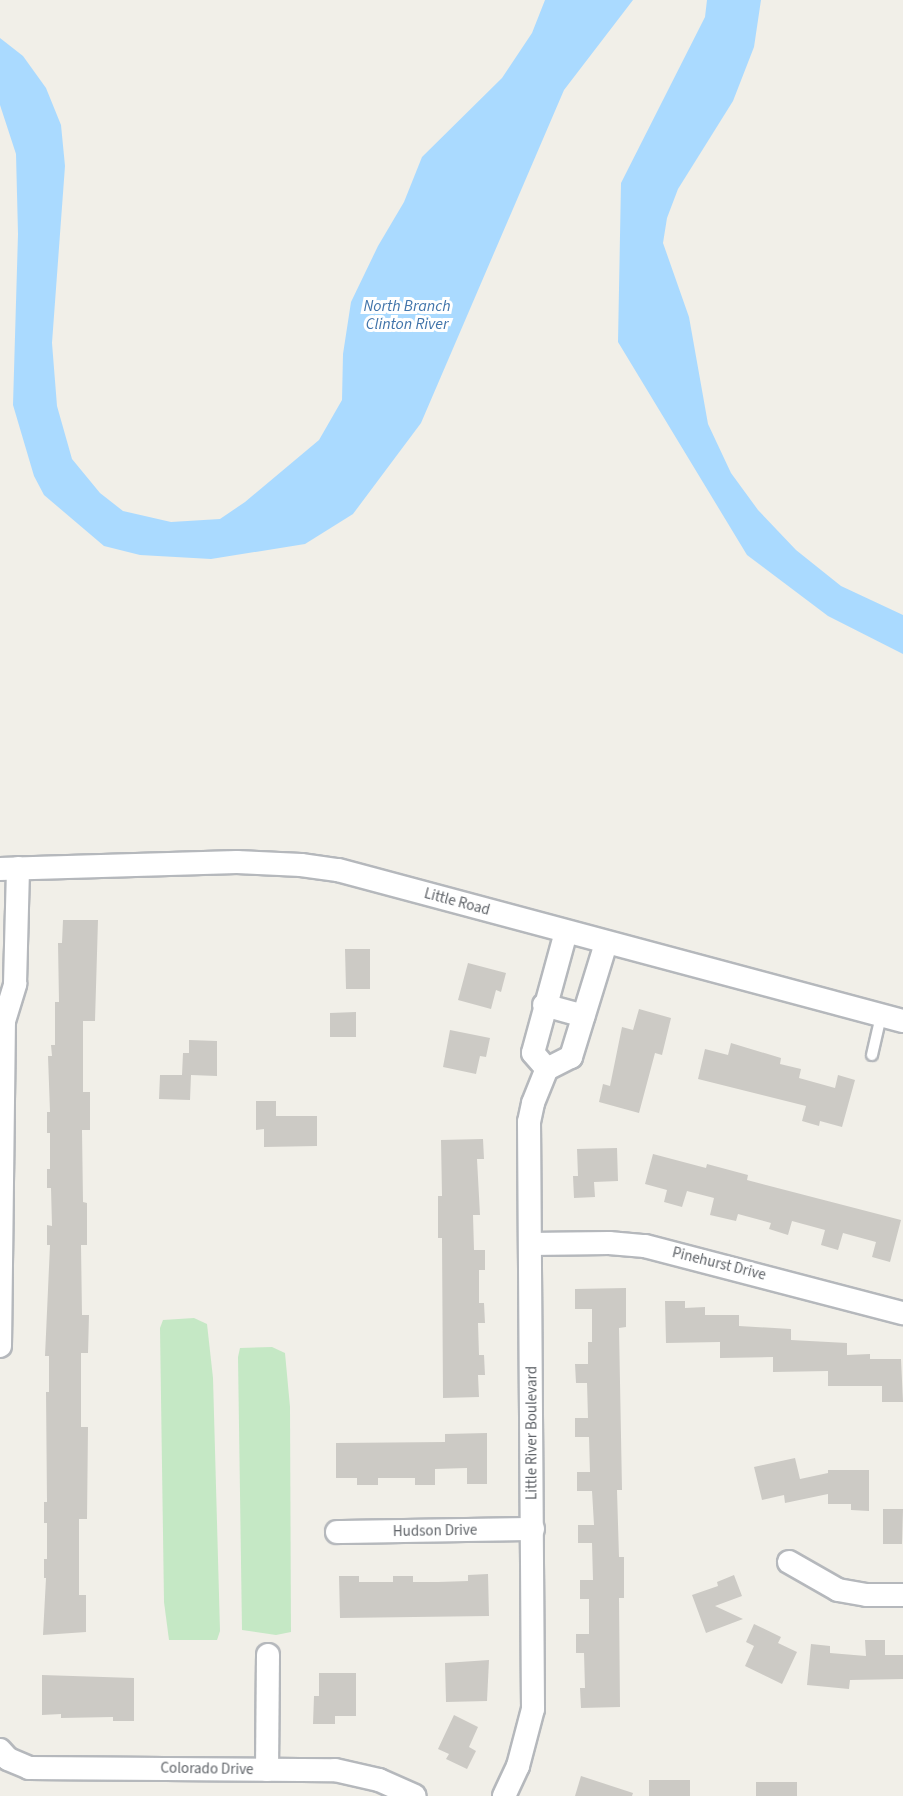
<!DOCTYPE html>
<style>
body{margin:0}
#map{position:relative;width:903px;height:1796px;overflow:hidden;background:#f1efe8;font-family:"Source Sans 3",sans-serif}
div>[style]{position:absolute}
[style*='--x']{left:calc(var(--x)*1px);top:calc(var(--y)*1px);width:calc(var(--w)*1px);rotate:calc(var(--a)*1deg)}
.green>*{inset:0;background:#c5e8c5}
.water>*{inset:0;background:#aadaff}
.building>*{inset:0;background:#cccac5}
.roads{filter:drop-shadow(2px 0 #b5b8bc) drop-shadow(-2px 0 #b5b8bc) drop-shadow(0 2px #b5b8bc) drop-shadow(0 -2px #b5b8bc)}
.lane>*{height:10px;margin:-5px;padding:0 5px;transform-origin:5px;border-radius:5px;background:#fff}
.street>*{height:22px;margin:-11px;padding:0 11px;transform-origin:11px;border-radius:11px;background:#fff}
span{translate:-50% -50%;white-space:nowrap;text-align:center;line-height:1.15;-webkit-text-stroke:6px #fff;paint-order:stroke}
.street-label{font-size:15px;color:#5f6368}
.water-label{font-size:16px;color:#4174aa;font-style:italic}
</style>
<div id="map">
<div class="green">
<i style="clip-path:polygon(194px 1318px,207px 1324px,213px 1378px,220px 1631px,217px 1640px,169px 1640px,164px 1602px,160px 1328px,163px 1320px)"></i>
<i style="clip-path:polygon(272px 1347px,285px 1353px,290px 1407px,291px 1632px,276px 1635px,242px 1630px,238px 1357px,240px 1348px)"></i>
</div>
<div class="water">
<i style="clip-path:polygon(545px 0,633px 0,564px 90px,421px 423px,353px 514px,305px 544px,211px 559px,140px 555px,104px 546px,44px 495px,34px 476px,13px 405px,18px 234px,16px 154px,0 105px,0 38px,23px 56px,46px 88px,61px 125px,65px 166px,52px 343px,57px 406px,72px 459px,100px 493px,123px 511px,171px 522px,220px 519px,245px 502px,319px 440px,342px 400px,343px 354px,351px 302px,378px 246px,404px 202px,422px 157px,502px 78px,532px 33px)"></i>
<i style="clip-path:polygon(707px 0,761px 0,754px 47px,733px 101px,678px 189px,667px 218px,663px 243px,689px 317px,708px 424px,731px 473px,758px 510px,796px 550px,841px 586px,903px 615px,903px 654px,828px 616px,747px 555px,618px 342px,621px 183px,705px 17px)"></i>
</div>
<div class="building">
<i style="clip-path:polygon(63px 920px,98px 920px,95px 1021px,83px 1021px,83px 1092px,90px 1092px,90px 1130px,82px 1130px,83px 1202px,87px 1203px,87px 1245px,81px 1245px,82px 1315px,89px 1315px,88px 1353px,81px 1353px,81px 1427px,88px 1427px,87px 1519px,79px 1519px,79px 1595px,86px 1595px,86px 1632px,43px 1635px,46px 1578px,44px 1578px,44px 1559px,47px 1559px,47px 1523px,44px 1523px,44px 1502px,47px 1502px,46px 1392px,49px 1392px,49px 1356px,45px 1356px,50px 1245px,47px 1245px,47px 1225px,52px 1226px,51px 1188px,47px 1188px,47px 1169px,50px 1169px,50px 1133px,47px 1133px,47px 1112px,50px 1112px,48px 1056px,52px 1056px,51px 1045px,55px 1045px,55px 1002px,59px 1002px,58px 943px,62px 943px)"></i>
<i style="clip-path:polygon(345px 949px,370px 949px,370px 989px,346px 989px)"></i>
<i style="clip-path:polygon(468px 963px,506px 973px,501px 992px,496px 990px,491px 1009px,458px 1000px)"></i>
<i style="clip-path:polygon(639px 1009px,671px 1018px,662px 1055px,655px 1053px,639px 1113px,599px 1102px,603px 1084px,610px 1086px,622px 1027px,633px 1030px)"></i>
<i style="clip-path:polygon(356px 1012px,356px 1037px,330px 1037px,330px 1013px)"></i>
<i style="clip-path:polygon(450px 1030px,490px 1038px,486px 1057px,480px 1056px,476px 1074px,443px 1067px)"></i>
<i style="clip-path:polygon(189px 1040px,217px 1041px,217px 1076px,191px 1075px,190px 1100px,159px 1099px,160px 1075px,182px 1075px,183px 1053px,189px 1053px)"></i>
<i style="clip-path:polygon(731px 1043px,781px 1058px,780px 1064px,801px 1069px,799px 1078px,835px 1088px,838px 1075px,855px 1080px,842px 1127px,820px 1121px,819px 1126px,802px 1121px,806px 1106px,698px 1079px,705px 1049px,728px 1055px)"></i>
<i style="clip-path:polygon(256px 1101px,276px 1101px,276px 1116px,317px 1116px,317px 1146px,264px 1147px,264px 1129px,256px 1130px)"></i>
<i style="clip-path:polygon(483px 1139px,484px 1159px,477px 1159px,480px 1215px,473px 1215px,474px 1250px,485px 1250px,485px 1270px,479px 1270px,479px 1303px,484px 1303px,485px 1323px,478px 1323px,479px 1355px,484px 1355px,485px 1375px,478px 1375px,479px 1397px,443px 1398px,442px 1238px,438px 1238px,438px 1196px,442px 1196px,441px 1140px)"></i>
<i style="clip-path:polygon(617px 1148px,618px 1181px,594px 1182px,595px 1197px,574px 1198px,573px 1176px,578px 1176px,577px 1149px)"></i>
<i style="clip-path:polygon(653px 1154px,706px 1168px,707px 1164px,748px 1175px,747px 1180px,901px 1220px,890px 1262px,872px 1257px,876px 1242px,843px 1233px,838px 1250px,821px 1245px,825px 1230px,792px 1221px,788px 1235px,769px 1229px,771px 1223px,738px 1214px,736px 1221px,710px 1215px,714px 1198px,687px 1191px,682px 1207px,664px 1202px,667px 1190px,645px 1184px)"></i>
<i style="clip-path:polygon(626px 1288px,626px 1327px,619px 1328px,622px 1490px,617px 1490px,619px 1557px,624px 1557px,624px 1598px,619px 1598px,620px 1707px,581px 1708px,580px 1688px,585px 1688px,584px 1653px,576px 1653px,576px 1634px,589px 1634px,589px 1599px,580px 1599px,580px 1580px,593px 1580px,592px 1543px,578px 1543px,578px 1525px,594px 1525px,592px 1491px,577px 1491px,577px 1472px,590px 1472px,589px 1437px,575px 1437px,575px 1418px,588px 1418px,587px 1383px,576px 1383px,575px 1364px,588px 1364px,588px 1342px,592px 1342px,592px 1309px,575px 1309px,575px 1289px)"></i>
<i style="clip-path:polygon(665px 1301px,685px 1301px,685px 1308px,705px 1307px,705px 1315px,739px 1315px,739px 1326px,791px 1329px,791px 1340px,847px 1343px,847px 1355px,870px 1354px,870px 1359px,901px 1359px,903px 1402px,882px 1402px,882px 1386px,828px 1386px,828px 1371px,773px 1372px,773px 1357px,720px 1358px,720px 1342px,666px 1343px)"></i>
<i style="clip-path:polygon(487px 1433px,487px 1484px,467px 1484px,467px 1468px,435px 1469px,435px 1485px,415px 1485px,415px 1478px,378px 1478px,378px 1485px,357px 1485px,357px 1478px,336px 1478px,336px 1443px,445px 1442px,445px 1434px)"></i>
<i style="clip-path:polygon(795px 1458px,800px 1479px,828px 1473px,828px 1470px,869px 1470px,869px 1511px,851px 1510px,851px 1504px,828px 1504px,828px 1494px,785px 1503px,784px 1495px,762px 1500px,754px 1467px)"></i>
<i style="clip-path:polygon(883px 1509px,903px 1509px,902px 1544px,883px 1544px)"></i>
<i style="clip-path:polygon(488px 1574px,489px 1616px,340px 1618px,339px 1576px,359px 1576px,359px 1582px,393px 1582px,393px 1576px,413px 1576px,413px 1582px,438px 1582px,468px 1581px,468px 1575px)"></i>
<i style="clip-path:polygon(734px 1575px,742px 1596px,715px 1606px,743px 1619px,706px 1633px,692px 1595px,718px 1586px,717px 1582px)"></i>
<i style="clip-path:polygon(754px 1624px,781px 1637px,778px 1643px,797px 1652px,782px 1684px,745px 1666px,754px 1646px,746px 1642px)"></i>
<i style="clip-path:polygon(865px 1640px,885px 1640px,885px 1655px,903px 1655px,903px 1679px,850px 1680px,849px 1689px,807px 1685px,811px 1644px,830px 1646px,830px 1653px,866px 1656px)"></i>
<i style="clip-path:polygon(489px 1660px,487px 1701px,446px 1702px,445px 1663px)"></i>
<i style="clip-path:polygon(319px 1673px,356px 1673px,356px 1716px,335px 1716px,335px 1724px,313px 1724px,314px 1696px,319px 1696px)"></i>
<i style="clip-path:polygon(42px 1675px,134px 1678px,134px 1721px,113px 1721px,113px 1717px,61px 1718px,61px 1714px,42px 1715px)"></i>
<i style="clip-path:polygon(454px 1715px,478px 1727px,469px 1747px,476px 1751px,467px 1769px,446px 1759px,449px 1754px,438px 1749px)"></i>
<i style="clip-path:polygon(581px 1776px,633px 1793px,632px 1796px,575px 1796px)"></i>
<i style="clip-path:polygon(649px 1780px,690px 1780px,690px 1796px,649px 1796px)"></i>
<i style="clip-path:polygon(756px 1782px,797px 1782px,797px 1796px,756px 1796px)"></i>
</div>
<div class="roads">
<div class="lane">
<i style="--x:872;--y:1055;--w:40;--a:-77"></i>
</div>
<div class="street">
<i style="--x:0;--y:869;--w:237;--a:-1.7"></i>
<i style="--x:237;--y:862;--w:64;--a:2.7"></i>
<i style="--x:301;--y:865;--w:37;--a:8"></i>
<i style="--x:338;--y:870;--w:585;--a:14.96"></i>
<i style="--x:566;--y:932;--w:125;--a:105.3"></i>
<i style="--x:533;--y:1053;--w:21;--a:49"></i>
<i style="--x:547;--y:1069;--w:27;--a:-27"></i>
<i style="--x:571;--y:1057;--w:119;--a:-72.9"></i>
<i style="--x:544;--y:1005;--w:41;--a:15.4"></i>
<i style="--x:0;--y:1009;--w:13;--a:72"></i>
<i style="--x:4;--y:1021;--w:39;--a:-73"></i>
<i style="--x:15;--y:984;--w:116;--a:-88.5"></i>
<i style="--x:530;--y:1244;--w:79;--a:-0.7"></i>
<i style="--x:609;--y:1243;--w:36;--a:5"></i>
<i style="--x:645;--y:1246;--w:267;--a:14.6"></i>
<i style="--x:0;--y:1346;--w:325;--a:-89.3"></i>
<i style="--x:337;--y:1532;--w:196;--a:-0.9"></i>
<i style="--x:789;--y:1562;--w:56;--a:29.7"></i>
<i style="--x:838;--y:1590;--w:29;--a:10"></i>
<i style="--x:867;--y:1595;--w:36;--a:0"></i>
<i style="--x:0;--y:1750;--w:12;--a:48"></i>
<i style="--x:8;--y:1759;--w:23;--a:23"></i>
<i style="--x:29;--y:1768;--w:306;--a:0.4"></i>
<i style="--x:335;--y:1770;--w:45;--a:12.8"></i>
<i style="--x:379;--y:1780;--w:39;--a:24"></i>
<i style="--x:267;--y:1770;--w:115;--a:-89.5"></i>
<i style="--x:504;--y:1796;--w:33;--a:-65"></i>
<i style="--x:518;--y:1766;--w:59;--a:-75.3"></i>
<i style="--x:533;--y:1709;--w:587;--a:-90.39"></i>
<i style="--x:529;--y:1122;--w:19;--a:-78"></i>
<i style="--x:533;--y:1103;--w:37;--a:-68"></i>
</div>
</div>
<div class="street-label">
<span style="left:457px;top:902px;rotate:15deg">Little Road</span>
<span style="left:719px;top:1264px;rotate:14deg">Pinehurst Drive</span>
<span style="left:532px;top:1433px;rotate:-90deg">Little River Boulevard</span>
<span style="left:435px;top:1531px;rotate:-1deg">Hudson Drive</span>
<span style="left:207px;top:1769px;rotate:1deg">Colorado Drive</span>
</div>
<div class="water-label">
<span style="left:407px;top:315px">North Branch<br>Clinton River</span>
</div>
</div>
